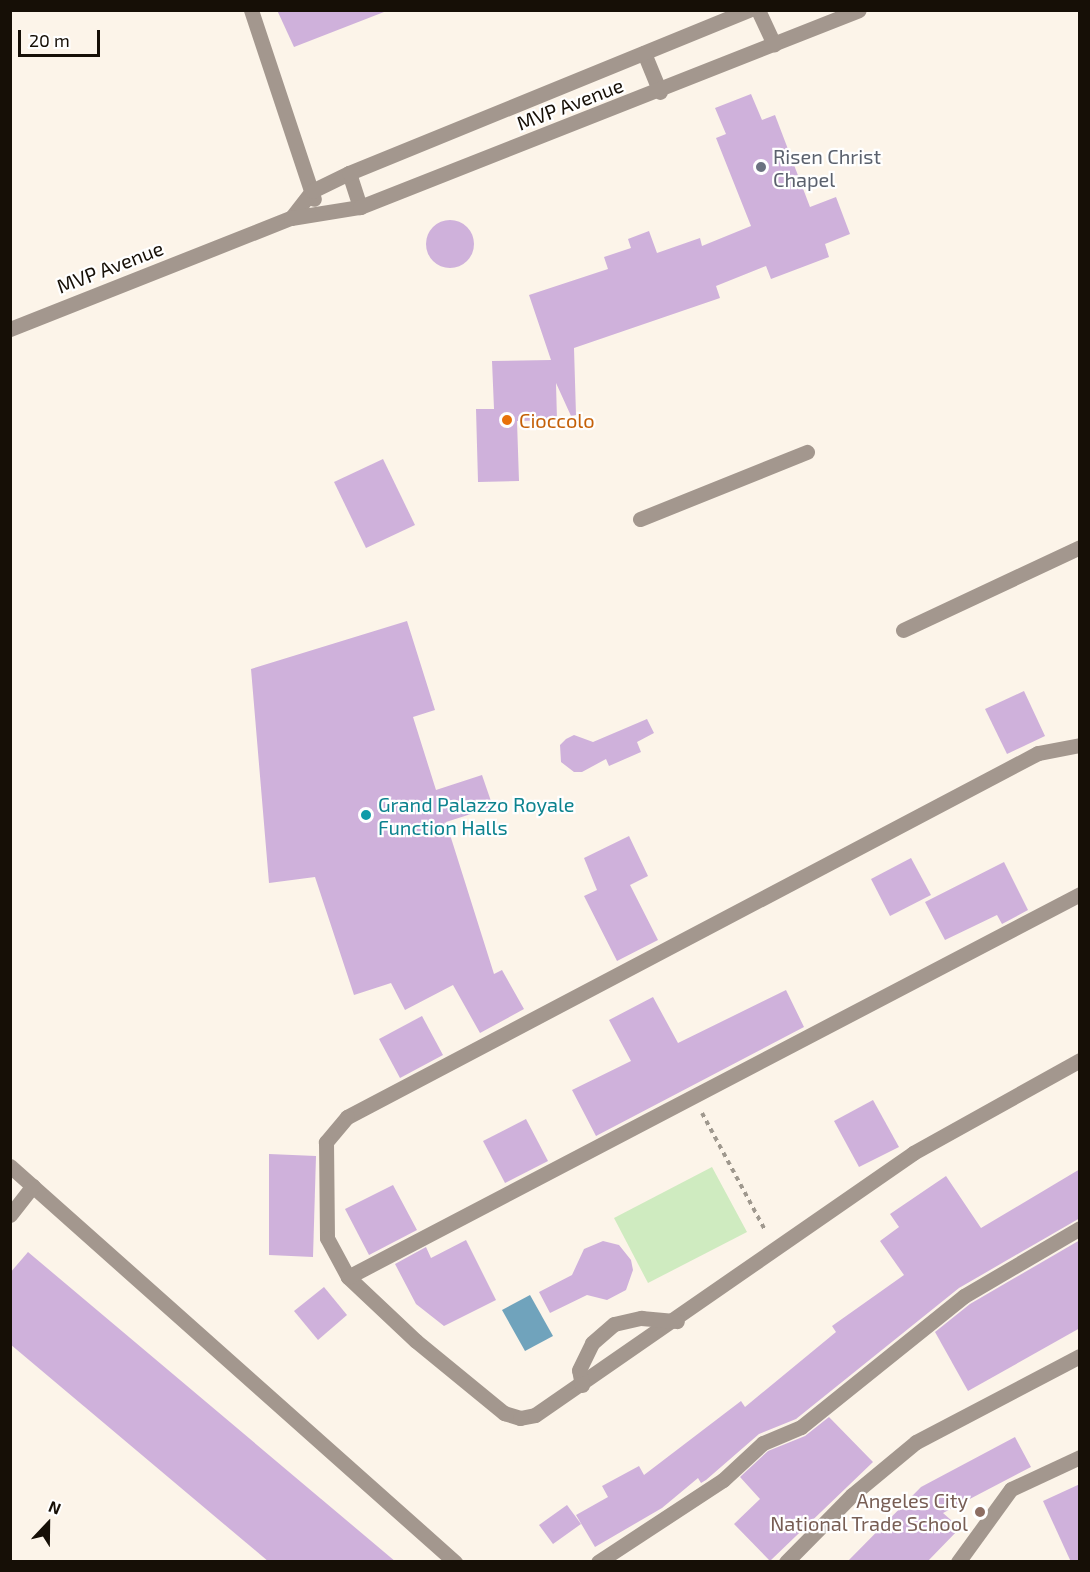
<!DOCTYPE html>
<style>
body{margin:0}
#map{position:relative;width:1090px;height:1572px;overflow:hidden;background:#fcf4e9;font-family:"Exo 2",sans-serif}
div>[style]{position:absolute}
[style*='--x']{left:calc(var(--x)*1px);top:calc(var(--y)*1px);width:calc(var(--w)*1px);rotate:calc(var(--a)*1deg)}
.green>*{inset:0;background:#cfebc0}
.water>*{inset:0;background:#70a3bc}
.building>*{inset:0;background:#cfb1db}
.round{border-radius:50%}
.path>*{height:4px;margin-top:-2px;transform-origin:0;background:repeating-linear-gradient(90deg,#9f988e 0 4.5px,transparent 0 9px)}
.minor>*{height:15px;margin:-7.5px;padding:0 7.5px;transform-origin:7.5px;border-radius:7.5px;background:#a3978e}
.dots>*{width:16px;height:16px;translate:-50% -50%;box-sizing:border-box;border:3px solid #fff;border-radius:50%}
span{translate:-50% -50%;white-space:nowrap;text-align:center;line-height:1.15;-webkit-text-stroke:4.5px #fff;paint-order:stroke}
.street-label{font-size:20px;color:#160f06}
.worship-label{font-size:20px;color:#5b616d}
.left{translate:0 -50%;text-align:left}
.food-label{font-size:20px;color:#c56008}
.culture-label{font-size:20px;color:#0d838f}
.education-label{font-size:20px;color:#785e54}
.right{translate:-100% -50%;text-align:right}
.frame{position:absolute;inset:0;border:12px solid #160f06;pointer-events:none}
.north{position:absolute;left:18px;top:1494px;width:60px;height:60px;-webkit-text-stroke:4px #fff;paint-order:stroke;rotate:22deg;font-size:16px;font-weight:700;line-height:24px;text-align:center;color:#160f06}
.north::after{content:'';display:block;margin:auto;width:21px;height:27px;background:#160f06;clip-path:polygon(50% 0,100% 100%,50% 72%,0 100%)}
.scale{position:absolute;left:18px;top:30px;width:82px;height:27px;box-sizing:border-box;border:3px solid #160f06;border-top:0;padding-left:8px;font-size:18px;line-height:21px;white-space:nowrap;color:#160f06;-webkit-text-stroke:4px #fff;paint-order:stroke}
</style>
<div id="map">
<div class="green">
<i style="clip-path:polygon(712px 1167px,747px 1232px,648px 1283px,614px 1218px)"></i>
</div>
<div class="water">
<i style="clip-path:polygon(530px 1295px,553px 1336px,525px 1351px,502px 1310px)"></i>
</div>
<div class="building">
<i style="clip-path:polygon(277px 10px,384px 10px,384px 12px,294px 47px)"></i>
<i style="clip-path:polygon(751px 94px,762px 120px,775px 115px,810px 207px,836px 197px,850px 234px,825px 244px,829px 257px,771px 279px,766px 266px,716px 286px,720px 298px,574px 348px,576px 415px,571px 416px,556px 383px,557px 420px,517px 421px,519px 481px,478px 482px,476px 409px,494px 409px,492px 361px,551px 360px,529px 295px,608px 269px,604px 257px,631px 248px,628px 239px,649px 231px,657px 253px,700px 238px,702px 246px,751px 226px,716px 138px,726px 134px,715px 108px)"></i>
<i class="round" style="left:426px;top:220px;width:48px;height:48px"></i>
<i style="clip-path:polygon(383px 459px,415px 525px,366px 548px,334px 482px)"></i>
<i style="clip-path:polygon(407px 621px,435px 710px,413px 717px,436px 790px,482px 775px,493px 807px,446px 822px,494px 974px,502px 970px,524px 1009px,480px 1033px,453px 985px,405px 1010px,391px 983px,354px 995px,315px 877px,269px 883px,251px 669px)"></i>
<i style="clip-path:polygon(1024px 691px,1045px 736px,1007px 754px,985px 709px)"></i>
<i style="clip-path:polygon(647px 719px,654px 733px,637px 742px,641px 752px,609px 766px,606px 759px,582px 772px,574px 772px,561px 762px,560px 745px,566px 739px,574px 735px,593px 742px)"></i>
<i style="clip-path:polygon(629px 836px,648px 876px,630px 885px,658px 940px,617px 961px,584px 896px,597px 890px,584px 858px)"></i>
<i style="clip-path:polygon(911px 858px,931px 895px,890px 916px,871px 879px)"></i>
<i style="clip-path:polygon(1004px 862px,1028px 910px,1002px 924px,997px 915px,945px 940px,925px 902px)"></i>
<i style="clip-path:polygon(786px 990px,804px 1027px,596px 1136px,572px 1090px,631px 1061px,609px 1020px,653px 997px,678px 1043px)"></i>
<i style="clip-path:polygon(422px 1016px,443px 1055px,400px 1078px,379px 1039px)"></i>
<i style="clip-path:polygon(873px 1100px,899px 1147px,859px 1167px,834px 1121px)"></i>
<i style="clip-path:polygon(526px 1119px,548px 1161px,505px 1183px,483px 1141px)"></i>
<i style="clip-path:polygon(269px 1154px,316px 1156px,313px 1257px,269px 1255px)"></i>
<i style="clip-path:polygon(1080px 1169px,1080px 1218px,959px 1288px,796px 1419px,759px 1434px,706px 1480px,701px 1483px,698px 1478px,662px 1508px,595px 1547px,576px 1515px,608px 1497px,602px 1486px,639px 1466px,644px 1475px,741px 1401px,745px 1407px,836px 1332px,832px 1326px,904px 1275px,880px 1241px,899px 1227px,890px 1214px,946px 1176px,981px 1228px)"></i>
<i style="clip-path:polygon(393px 1185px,417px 1230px,369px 1255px,345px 1209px)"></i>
<i style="clip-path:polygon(466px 1240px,496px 1300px,444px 1326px,416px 1304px,395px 1264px,426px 1247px,431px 1258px)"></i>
<i style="clip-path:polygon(1080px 1240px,1080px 1328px,968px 1391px,935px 1332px,970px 1304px)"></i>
<i style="clip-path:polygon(603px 1241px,619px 1245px,631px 1260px,633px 1270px,626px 1290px,607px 1300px,587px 1295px,550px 1313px,539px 1292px,572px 1275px,584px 1249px)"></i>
<i style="clip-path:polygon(28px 1252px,396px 1562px,269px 1562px,10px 1344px,10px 1273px)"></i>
<i style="clip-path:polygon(324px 1287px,347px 1315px,318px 1340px,294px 1311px)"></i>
<i style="clip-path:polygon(829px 1417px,873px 1462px,770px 1561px,734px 1524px,760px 1499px,740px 1477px,768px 1451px,805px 1436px)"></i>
<i style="clip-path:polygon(1015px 1437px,1031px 1467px,943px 1513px,960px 1528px,927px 1562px,847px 1562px,921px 1487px)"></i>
<i style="clip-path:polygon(1080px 1484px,1080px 1562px,1071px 1562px,1043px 1501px)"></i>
<i style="clip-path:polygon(567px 1505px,581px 1524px,553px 1544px,539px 1525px)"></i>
</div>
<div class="path">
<i style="--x:702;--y:1113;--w:133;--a:61.7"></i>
</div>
<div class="minor">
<i style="--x:251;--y:10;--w:199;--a:71.6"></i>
<i style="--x:758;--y:10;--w:38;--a:65"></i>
<i style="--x:644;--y:53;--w:42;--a:67.7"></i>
<i style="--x:349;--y:173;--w:36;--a:72"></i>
<i style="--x:291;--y:218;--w:34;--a:-52"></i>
<i style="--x:312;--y:191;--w:41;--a:-25.9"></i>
<i style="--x:349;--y:173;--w:432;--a:-22.2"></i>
<i style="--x:10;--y:329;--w:302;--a:-21.6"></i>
<i style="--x:291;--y:218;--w:70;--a:-9.1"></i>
<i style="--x:360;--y:207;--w:536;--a:-21.54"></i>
<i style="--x:640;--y:519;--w:180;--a:-21.9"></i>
<i style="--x:903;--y:630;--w:195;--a:-25.1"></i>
<i style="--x:1080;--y:745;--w:43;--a:169.2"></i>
<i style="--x:1038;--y:753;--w:781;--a:152.22"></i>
<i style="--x:347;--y:1117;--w:33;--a:130"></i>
<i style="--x:326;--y:1142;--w:96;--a:89.4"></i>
<i style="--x:327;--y:1238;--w:44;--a:61.7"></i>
<i style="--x:348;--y:1277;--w:93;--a:43.3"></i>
<i style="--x:416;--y:1341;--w:114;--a:39.3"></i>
<i style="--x:504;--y:1413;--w:17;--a:17"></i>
<i style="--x:520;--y:1418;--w:15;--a:-11"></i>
<i style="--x:535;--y:1415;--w:460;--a:-34.7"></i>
<i style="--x:913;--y:1153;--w:191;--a:-29.1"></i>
<i style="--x:10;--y:1166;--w:596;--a:41.67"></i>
<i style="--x:10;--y:1215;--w:37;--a:-52"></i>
<i style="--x:348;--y:1277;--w:826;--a:-27.62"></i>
<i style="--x:582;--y:1385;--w:15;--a:-101"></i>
<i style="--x:579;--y:1370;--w:30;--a:-64"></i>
<i style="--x:592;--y:1343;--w:29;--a:-41"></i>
<i style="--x:614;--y:1324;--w:28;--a:-13"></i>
<i style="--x:641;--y:1318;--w:36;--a:5"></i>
<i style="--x:598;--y:1562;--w:149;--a:-33.3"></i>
<i style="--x:723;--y:1480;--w:54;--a:-42.8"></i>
<i style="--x:763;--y:1443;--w:41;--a:-22.8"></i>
<i style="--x:801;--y:1427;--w:209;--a:-38.8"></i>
<i style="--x:964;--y:1296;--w:134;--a:-30.4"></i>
<i style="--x:786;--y:1562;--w:94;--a:-45.4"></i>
<i style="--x:852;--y:1495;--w:83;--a:-39.6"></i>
<i style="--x:916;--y:1442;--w:185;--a:-27.7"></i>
<i style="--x:958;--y:1562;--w:90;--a:-54"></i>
<i style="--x:1011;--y:1489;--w:76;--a:-24.9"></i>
</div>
<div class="dots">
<i style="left:761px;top:167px;background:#6b7280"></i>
<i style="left:507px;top:420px;background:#e8710a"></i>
<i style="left:366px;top:815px;background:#0f9aa8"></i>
<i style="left:980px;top:1512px;background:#8d6e63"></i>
</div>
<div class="street-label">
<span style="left:570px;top:104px;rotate:-21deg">MVP Avenue</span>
<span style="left:110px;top:267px;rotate:-21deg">MVP Avenue</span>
</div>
<div class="worship-label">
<span class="left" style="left:773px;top:168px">Risen Christ<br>Chapel</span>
</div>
<div class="food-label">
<span class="left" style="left:519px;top:420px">Cioccolo</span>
</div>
<div class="culture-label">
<span class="left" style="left:378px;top:816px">Grand Palazzo Royale<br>Function Halls</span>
</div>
<div class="education-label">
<span class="right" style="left:968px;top:1512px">Angeles City<br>National Trade School</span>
</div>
<div class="frame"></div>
<div class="north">N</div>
<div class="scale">20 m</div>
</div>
